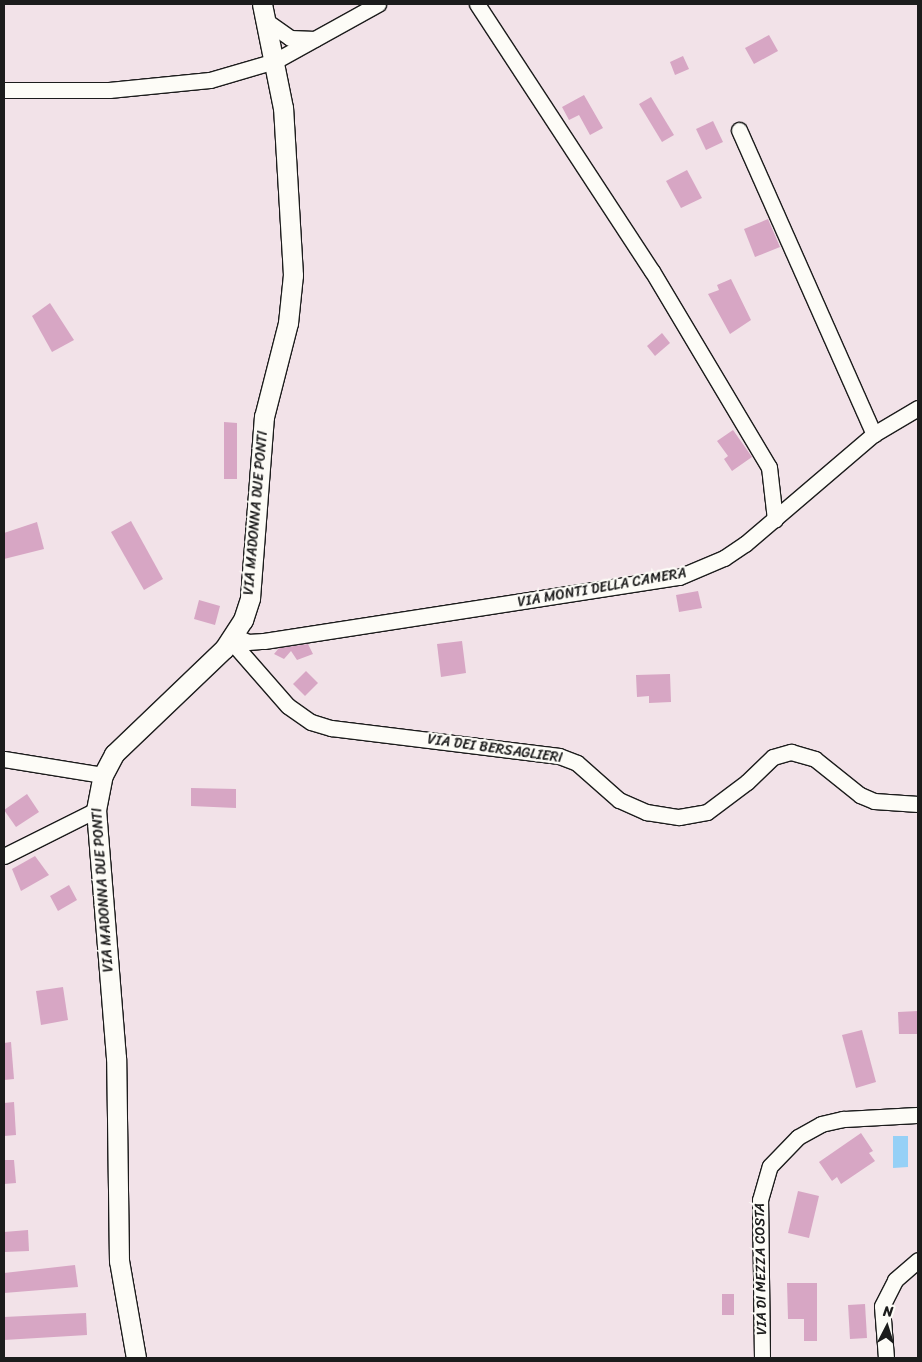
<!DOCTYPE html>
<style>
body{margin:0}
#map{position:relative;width:922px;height:1362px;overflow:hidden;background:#f2e2e8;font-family:Sriracha,sans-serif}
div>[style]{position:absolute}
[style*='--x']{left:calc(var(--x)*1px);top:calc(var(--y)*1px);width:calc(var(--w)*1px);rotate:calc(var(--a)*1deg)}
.water>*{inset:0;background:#96d0f6}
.building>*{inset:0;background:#d7a6c4}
.roads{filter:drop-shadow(1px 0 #1c1c1c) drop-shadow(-1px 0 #1c1c1c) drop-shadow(0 1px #1c1c1c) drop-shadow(0 -1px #1c1c1c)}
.minor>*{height:15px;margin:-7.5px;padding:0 7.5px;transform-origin:7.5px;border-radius:7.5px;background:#fdfcf7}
.major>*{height:19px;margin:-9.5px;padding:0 9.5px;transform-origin:9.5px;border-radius:9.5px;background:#fdfcf7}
span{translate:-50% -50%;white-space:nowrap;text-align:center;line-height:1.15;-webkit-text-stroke:4.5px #fdfcf7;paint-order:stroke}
.street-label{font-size:14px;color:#1c1c1c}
.frame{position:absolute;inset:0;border:5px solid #1c1c1c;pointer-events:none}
.north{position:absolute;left:862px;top:1302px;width:50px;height:50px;-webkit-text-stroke:4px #fdfcf7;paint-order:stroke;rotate:5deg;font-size:14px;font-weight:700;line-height:20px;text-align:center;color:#1c1c1c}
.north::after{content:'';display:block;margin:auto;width:18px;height:22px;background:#1c1c1c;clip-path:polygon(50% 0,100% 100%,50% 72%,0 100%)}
</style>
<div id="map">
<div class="water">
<i style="clip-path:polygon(893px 1136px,908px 1136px,908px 1167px,893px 1168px)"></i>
</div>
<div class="building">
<i style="clip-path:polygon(769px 35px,778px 51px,754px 64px,745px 48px)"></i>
<i style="clip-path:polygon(683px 56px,689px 69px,675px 75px,670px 62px)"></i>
<i style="clip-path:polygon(584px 95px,603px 128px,590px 135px,579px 115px,569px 120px,562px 107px)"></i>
<i style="clip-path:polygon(651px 97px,674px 135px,662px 142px,639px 104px)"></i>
<i style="clip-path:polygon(713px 121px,723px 142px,706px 150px,696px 129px)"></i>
<i style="clip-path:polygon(687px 170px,702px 198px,681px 208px,666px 181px)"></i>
<i style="clip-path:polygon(768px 219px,780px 247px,755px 257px,744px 229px)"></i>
<i style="clip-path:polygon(731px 279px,751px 320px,730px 334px,708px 294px,719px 290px,717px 285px)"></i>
<i style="clip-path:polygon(50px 303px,74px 340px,52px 352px,32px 316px)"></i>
<i style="clip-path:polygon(662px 333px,670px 343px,655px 356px,647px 346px)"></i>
<i style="clip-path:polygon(224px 422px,237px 423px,237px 479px,224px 479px)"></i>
<i style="clip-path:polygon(733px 430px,752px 457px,732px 471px,724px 459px,728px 456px,717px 441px)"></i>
<i style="clip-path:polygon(131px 521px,163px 579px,144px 590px,111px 532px)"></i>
<i style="clip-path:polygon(37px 522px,44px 549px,4px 559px,4px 533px)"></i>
<i style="clip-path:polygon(698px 591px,702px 608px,679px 612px,676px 595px)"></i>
<i style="clip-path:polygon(199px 600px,220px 606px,215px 625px,194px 619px)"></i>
<i style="clip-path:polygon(462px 641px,466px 673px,441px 677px,437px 644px)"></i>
<i style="clip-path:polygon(308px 644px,313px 654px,297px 660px,291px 651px,284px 659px,274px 654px,279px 648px)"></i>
<i style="clip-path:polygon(306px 671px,318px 683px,305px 696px,293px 684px)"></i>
<i style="clip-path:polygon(670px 674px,671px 702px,649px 703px,649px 696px,637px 697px,636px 675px)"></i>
<i style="clip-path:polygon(191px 788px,236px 789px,236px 808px,191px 806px)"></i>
<i style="clip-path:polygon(27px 794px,39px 812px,16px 827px,4px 810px)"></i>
<i style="clip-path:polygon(35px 856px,49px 875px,21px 891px,12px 869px)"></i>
<i style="clip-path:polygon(69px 885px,77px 900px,58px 911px,50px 896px)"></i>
<i style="clip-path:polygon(63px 987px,68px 1020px,41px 1025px,36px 991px)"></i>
<i style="clip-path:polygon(918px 1011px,918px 1034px,899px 1034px,898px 1012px)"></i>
<i style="clip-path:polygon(862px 1030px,876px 1082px,856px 1088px,842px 1035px)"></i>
<i style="clip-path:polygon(11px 1042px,14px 1079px,4px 1080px,4px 1043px)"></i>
<i style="clip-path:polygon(14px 1102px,16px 1135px,4px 1136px,4px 1103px)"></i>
<i style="clip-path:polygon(861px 1133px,873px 1151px,869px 1153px,875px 1161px,841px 1184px,837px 1177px,832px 1181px,819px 1162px)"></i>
<i style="clip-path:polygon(4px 1160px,14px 1160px,16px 1183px,4px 1184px)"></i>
<i style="clip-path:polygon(798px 1191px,819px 1196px,809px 1238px,788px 1233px)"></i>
<i style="clip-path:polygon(28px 1230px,29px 1251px,5px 1252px,4px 1232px)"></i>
<i style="clip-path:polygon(75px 1265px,78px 1287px,4px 1293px,4px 1273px)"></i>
<i style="clip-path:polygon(787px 1283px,817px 1283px,817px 1341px,804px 1341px,804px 1319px,788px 1319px)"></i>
<i style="clip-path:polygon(722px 1294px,734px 1294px,734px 1315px,722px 1315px)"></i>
<i style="clip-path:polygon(865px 1304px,867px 1338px,850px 1339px,848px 1305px)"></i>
<i style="clip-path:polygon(86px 1313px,87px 1335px,4px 1340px,4px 1317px)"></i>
</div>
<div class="roads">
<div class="minor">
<i style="--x:477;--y:4;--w:319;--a:56.8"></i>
<i style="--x:652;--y:271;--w:228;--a:59.2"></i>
<i style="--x:769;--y:467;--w:53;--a:83.5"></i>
<i style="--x:266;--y:21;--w:29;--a:35"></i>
<i style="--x:290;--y:38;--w:25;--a:2"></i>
<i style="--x:4;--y:90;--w:105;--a:0"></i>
<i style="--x:109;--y:90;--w:101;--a:-5.7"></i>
<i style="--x:210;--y:80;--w:68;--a:-16.3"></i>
<i style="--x:275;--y:61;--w:118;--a:-29"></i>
<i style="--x:739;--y:130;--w:333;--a:66.1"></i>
<i style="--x:234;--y:636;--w:15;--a:23"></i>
<i style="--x:248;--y:642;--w:16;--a:-4"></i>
<i style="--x:264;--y:641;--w:420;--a:-8.8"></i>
<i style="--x:679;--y:577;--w:49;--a:-22.9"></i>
<i style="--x:724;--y:558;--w:25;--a:-34"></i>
<i style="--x:745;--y:544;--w:170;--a:-40.5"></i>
<i style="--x:874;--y:434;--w:51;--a:-30.6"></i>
<i style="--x:231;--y:641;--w:86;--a:48.8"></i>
<i style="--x:288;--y:706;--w:28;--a:35"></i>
<i style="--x:311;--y:722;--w:21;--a:17"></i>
<i style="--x:331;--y:728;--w:230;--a:7"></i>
<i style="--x:559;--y:756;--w:19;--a:21"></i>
<i style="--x:577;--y:763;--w:56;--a:41.4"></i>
<i style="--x:619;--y:800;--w:30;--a:24"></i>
<i style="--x:646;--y:812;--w:33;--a:9"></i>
<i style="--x:679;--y:817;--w:28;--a:-10"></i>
<i style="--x:707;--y:812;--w:50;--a:-36.9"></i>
<i style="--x:747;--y:782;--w:36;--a:-44"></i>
<i style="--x:773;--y:757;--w:19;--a:-16"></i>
<i style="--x:791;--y:752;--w:25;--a:16"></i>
<i style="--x:815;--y:759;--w:58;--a:38.7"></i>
<i style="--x:860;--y:795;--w:15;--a:23"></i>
<i style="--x:874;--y:801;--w:44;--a:3.9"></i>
<i style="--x:4;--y:759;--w:100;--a:9.2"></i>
<i style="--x:4;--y:856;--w:103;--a:-26.6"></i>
<i style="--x:762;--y:1358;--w:158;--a:-90.7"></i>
<i style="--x:760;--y:1200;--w:35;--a:-74"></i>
<i style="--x:770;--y:1166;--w:40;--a:-46"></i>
<i style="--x:798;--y:1137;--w:26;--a:-29"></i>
<i style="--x:821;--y:1124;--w:23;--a:-13"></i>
<i style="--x:843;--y:1119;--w:75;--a:-3.1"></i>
<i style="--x:886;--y:1358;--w:52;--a:-94.4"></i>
<i style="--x:882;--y:1306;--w:29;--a:-63"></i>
<i style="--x:895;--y:1280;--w:30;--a:-41"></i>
</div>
<div class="major">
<i style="--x:136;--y:1358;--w:98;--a:-99.9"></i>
<i style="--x:119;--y:1261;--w:203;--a:-90.8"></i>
<i style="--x:116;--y:1058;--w:249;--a:-94.6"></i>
<i style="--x:96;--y:810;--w:36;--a:-79"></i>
<i style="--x:103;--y:775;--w:24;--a:-62"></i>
<i style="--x:114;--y:754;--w:152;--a:-43.7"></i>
<i style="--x:224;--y:649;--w:35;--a:-57"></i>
<i style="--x:243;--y:620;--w:23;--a:-72"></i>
<i style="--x:250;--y:598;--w:182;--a:-85.6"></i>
<i style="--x:264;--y:417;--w:97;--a:-75.7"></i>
<i style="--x:288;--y:323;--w:48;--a:-84.1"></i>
<i style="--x:293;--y:275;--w:167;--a:-93.4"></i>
<i style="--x:283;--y:108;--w:106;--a:-101.4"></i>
</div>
</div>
<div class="street-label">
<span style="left:256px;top:513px;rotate:-85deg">VIA MADONNA DUE PONTI</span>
<span style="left:602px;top:588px;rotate:-10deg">VIA MONTI DELLA CAMERA</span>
<span style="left:495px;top:749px;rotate:8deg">VIA DEI BERSAGLIERI</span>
<span style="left:103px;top:890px;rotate:-94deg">VIA MADONNA DUE PONTI</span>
<span style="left:761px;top:1269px;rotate:-91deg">VIA DI MEZZA COSTA</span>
</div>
<div class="frame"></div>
<div class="north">N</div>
</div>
